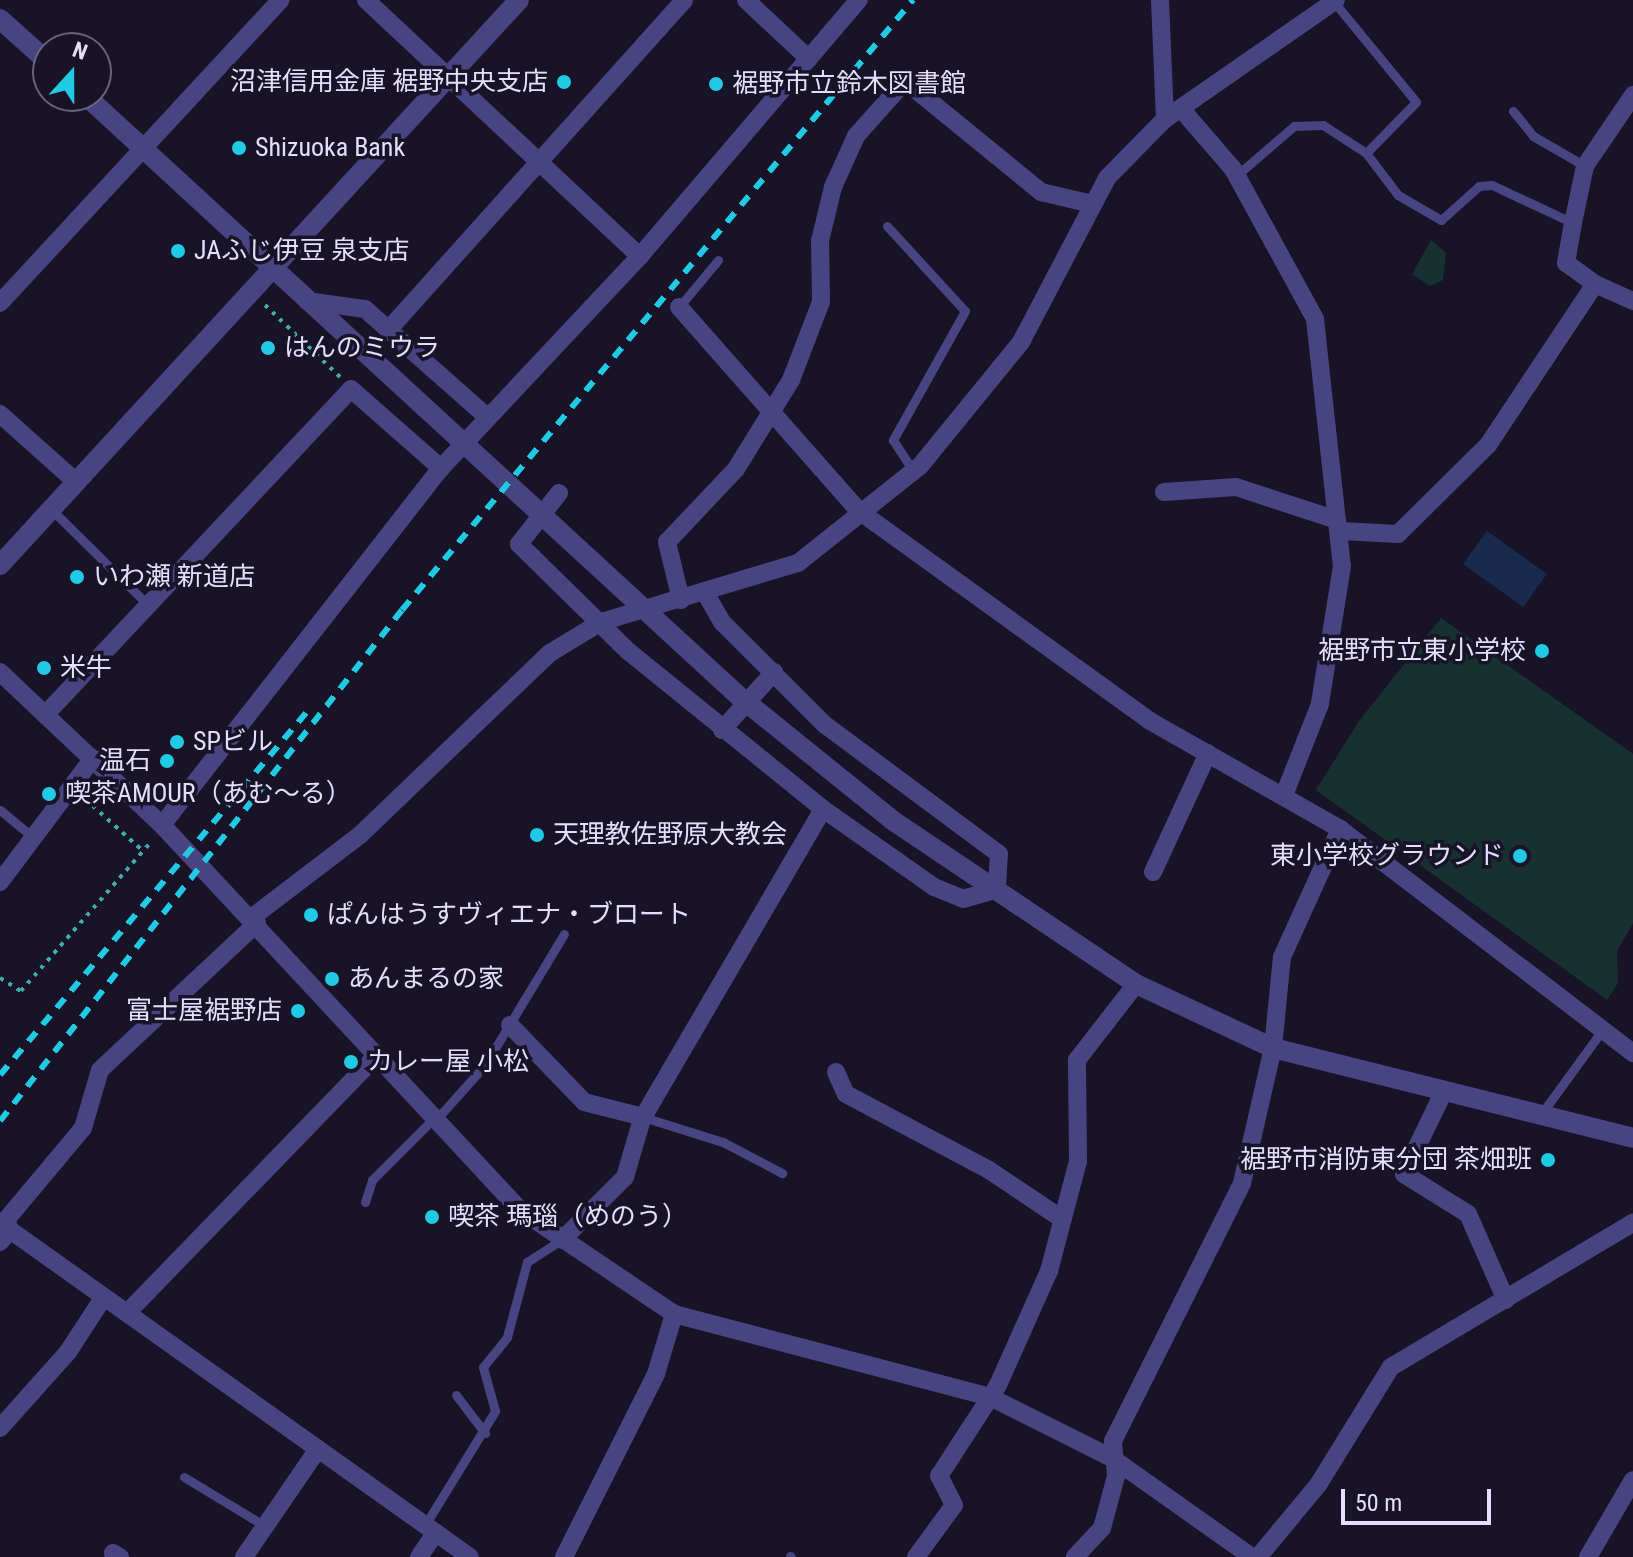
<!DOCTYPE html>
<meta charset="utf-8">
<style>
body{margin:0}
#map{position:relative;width:1633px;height:1557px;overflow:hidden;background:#181327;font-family:"Roboto Condensed","Noto Sans JP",sans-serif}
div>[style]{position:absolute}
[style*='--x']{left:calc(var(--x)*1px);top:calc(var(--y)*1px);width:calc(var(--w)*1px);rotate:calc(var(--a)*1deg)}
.green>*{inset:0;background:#173131}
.water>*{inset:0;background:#182b4c}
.path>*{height:4px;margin-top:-2px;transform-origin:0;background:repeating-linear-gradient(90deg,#40adaa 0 4px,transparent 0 10px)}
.service>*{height:9px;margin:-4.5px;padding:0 4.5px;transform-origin:4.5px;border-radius:4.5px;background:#484481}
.minor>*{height:18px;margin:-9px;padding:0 9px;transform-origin:9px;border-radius:9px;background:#484481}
.tertiary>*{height:20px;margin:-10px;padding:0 10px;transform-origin:10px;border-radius:10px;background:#484481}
.rail>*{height:6px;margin-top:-3px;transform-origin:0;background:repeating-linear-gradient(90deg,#21cae4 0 12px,transparent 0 22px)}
.dots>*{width:22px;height:22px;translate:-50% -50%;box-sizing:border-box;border:4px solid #181327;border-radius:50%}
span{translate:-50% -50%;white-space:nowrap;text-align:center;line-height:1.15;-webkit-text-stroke:7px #181327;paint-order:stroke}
.poi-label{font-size:26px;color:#e2defb}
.right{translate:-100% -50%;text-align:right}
.left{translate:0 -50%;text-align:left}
.north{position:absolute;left:32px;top:32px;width:80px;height:80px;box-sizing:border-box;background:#181327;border:2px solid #69647c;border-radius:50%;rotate:21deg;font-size:22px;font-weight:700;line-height:32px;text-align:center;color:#e2defb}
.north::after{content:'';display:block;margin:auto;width:28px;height:36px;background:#21cae4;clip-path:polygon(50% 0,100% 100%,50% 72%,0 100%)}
.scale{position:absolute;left:1341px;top:1489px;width:150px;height:36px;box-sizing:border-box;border:4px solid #e2defb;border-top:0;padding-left:10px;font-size:24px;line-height:28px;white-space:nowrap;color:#e2defb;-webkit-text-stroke:6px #181327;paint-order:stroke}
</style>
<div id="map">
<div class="green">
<i style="clip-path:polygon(1431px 240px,1446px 253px,1443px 280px,1430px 286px,1412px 274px)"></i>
<i style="clip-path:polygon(1441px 618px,1633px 754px,1633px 923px,1617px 951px,1618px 983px,1607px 1000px,1316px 790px,1359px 721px)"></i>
</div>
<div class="water">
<i style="clip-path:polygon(1487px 531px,1547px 574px,1523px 607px,1463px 564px)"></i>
</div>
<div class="path">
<i style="--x:265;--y:305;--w:104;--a:43.8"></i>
<i style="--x:85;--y:799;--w:78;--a:41.9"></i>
<i style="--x:0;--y:978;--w:25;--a:32"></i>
<i style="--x:21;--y:991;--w:199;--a:-48.9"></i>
</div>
<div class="service">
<i style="--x:1334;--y:2;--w:129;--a:50.6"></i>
<i style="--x:1416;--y:102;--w:71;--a:134.4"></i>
<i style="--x:1513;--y:111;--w:32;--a:51"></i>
<i style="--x:1533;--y:136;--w:60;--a:30"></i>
<i style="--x:1237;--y:175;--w:75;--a:-40.7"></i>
<i style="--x:1294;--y:126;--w:29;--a:-2"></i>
<i style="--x:1323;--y:125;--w:51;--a:33.1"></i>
<i style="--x:1366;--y:153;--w:53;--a:52.7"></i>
<i style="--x:1398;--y:195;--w:50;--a:30.2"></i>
<i style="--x:1441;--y:220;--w:51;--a:-41.8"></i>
<i style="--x:1479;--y:186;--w:13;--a:-4"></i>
<i style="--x:1492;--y:185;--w:89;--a:25.1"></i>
<i style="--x:887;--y:226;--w:115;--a:47.5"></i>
<i style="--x:965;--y:311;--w:148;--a:119.2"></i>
<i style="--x:893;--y:440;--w:37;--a:57"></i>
<i style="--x:679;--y:307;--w:61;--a:-50.3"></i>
<i style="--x:51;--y:509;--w:136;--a:44.7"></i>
<i style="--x:0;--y:810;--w:44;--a:39.5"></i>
<i style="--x:1542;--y:1113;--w:104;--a:-54"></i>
<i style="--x:643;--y:1117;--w:84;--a:17.4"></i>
<i style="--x:723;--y:1142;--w:67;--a:27.7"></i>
<i style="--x:434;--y:1122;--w:76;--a:-48.2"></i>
<i style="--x:485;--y:1065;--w:153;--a:-58.9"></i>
<i style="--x:365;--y:1202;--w:23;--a:-72"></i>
<i style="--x:372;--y:1180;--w:85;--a:-45"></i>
<i style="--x:456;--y:1395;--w:48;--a:52.7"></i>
<i style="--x:184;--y:1477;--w:95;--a:31.2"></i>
<i style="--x:425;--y:1525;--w:134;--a:-58.4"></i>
<i style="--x:495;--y:1411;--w:46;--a:-105.3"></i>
<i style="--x:483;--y:1367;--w:38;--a:-51"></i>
<i style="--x:507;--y:1337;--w:78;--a:-75.1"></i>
<i style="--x:527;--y:1262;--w:40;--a:-32.9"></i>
<i style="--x:790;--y:1556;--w:1;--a:45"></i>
</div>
<div class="minor">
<i style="--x:366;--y:0;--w:375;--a:43.1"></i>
<i style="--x:746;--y:0;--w:86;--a:43.1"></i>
<i style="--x:1160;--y:0;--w:119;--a:87.6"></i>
<i style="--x:1183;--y:111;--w:77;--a:49.2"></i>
<i style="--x:1233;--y:169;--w:171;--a:61.3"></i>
<i style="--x:1315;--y:319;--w:248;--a:83.8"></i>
<i style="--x:1342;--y:566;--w:140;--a:99.1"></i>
<i style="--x:1320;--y:704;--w:96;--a:111.5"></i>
<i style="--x:1595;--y:284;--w:36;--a:-144"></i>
<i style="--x:1566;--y:263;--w:41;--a:-80.1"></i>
<i style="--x:1573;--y:223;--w:58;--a:-78.1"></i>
<i style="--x:1585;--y:166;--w:86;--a:-55.9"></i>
<i style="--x:307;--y:301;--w:59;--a:7.9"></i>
<i style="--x:365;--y:309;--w:162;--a:41.5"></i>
<i style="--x:0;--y:303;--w:413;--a:-47.2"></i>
<i style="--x:679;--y:307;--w:272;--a:48.6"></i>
<i style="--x:859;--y:511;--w:359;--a:35.8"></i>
<i style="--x:1150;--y:721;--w:219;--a:29.6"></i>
<i style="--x:1340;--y:829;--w:369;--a:37.4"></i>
<i style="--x:390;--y:328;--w:440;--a:-48.1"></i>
<i style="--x:0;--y:414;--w:101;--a:41.8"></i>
<i style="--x:1164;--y:492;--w:72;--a:-4"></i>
<i style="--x:1236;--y:487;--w:106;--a:18.1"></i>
<i style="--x:559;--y:493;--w:65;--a:128.1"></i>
<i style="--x:519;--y:544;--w:153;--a:44.5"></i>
<i style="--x:628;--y:651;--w:251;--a:39"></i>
<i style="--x:823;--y:809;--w:136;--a:35.1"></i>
<i style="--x:934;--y:887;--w:31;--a:22"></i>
<i style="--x:963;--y:899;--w:35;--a:-16"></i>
<i style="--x:997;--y:889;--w:35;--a:-87"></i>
<i style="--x:999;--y:854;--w:217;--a:-143.4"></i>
<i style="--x:825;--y:725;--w:146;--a:-135"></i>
<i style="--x:722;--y:622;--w:34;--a:-120"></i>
<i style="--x:1342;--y:531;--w:56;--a:3.1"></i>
<i style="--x:1398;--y:534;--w:127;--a:-44.7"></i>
<i style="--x:1488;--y:445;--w:193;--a:-56.4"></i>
<i style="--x:1595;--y:284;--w:42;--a:24.1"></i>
<i style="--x:681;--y:600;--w:60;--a:-103.6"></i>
<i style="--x:667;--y:542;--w:100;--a:-46.6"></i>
<i style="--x:736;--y:469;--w:105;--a:-58.3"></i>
<i style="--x:791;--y:380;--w:84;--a:-69"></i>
<i style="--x:821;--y:302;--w:61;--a:-90.9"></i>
<i style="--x:820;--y:241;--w:56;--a:-76.5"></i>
<i style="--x:833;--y:187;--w:56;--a:-65.7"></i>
<i style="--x:856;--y:136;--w:74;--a:-48.3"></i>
<i style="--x:905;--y:81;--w:176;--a:39.2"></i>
<i style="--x:1041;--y:192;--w:52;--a:13.2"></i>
<i style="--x:0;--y:672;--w:223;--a:43.4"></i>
<i style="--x:162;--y:825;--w:526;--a:47.08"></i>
<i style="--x:520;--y:1210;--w:186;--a:34"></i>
<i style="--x:674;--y:1314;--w:327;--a:14.7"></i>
<i style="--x:990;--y:1397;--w:136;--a:26.6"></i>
<i style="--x:1112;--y:1458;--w:171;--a:35.3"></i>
<i style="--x:45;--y:715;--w:447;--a:-46.8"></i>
<i style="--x:351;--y:389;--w:120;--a:41.3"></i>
<i style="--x:722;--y:730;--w:78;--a:-48.1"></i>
<i style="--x:162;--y:825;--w:453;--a:-52"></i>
<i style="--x:441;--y:468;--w:291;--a:-46.8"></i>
<i style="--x:640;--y:256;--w:337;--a:-49.5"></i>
<i style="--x:1153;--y:872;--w:131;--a:-65.2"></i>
<i style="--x:0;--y:882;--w:155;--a:-53.1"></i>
<i style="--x:251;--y:918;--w:137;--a:-37.3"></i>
<i style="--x:360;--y:835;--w:263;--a:-43.8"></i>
<i style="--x:550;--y:653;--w:60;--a:-31.3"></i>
<i style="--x:601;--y:622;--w:206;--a:-16.7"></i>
<i style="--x:798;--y:563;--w:156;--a:-38.5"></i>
<i style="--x:920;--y:466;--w:160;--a:-50.8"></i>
<i style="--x:1021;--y:342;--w:185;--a:-62.3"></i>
<i style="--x:1107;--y:178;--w:83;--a:-45.5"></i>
<i style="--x:1165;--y:119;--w:208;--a:-34.8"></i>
<i style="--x:510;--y:1025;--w:107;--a:46.1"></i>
<i style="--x:584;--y:1102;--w:61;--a:14.3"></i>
<i style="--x:836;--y:1072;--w:24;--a:66"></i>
<i style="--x:846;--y:1094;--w:162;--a:28"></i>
<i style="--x:989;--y:1170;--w:88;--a:33.9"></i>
<i style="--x:1443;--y:1093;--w:90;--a:115.7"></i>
<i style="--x:1404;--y:1174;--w:75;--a:32"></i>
<i style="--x:1468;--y:1214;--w:94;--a:66.2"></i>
<i style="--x:10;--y:1230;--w:564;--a:35.41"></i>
<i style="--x:562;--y:1240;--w:89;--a:-45"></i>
<i style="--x:625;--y:1177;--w:60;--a:-73.7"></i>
<i style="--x:642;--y:1119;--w:359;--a:-59.7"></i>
<i style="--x:0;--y:1242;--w:16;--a:-50"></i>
<i style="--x:10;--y:1230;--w:11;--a:-112"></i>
<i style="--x:6;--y:1220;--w:120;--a:-50.1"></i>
<i style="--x:83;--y:1128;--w:60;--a:-73.7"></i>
<i style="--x:100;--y:1070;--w:215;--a:-43.1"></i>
<i style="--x:127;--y:1313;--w:358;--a:-45.9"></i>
<i style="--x:0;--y:1428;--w:102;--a:-48.2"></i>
<i style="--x:68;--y:1352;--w:64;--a:-57.1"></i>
<i style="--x:113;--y:1553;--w:8;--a:30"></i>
<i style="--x:244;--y:1557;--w:131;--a:-55.6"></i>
<i style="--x:419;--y:1557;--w:29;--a:-56"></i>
<i style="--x:564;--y:1557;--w:205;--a:-63.3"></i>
<i style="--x:656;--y:1374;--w:63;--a:-73.3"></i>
<i style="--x:916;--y:1557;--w:64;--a:-53.8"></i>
<i style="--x:954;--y:1505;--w:33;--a:-117"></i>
<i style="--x:939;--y:1476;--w:108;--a:-57"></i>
<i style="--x:998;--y:1385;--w:125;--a:-65.9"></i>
<i style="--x:1049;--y:1271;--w:114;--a:-75.2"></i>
<i style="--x:1078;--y:1161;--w:101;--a:-90.6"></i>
<i style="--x:1077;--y:1060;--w:96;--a:-52.2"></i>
<i style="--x:1075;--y:1557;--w:40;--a:-47"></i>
<i style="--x:1102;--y:1528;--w:54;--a:-74.9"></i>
<i style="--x:1116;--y:1476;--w:35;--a:-95"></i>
<i style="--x:1113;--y:1441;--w:288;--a:-63.4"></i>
<i style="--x:1242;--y:1183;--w:139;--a:-77.1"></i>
<i style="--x:1273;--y:1048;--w:91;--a:-84.4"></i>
<i style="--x:1282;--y:957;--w:141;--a:-65.6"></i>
<i style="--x:1258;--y:1557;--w:94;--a:-50.2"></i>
<i style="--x:1318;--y:1485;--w:139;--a:-58.3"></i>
<i style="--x:1391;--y:1367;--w:282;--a:-30.8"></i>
<i style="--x:1588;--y:1557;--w:89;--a:-59.7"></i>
</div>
<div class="tertiary">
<i style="--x:0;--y:19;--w:64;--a:41.9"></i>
<i style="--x:86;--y:96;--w:890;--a:42.59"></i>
<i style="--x:741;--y:698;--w:194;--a:38.9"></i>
<i style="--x:892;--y:820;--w:294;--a:33.9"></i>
<i style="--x:1136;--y:984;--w:151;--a:25"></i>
<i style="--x:1273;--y:1048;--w:371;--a:14"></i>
<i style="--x:0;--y:565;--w:767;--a:-47.43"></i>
</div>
<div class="rail">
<i style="--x:0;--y:1075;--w:483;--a:-49.8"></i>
<i style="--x:0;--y:1121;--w:650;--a:-51.81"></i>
<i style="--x:402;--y:610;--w:796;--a:-50.05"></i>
</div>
<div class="dots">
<i style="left:564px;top:82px;background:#21cae4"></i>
<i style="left:716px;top:84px;background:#21cae4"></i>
<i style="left:239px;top:148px;background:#21cae4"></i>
<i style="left:178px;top:251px;background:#21cae4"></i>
<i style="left:268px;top:348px;background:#21cae4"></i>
<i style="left:77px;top:577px;background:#21cae4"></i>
<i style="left:1542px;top:651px;background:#21cae4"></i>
<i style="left:44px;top:668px;background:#21cae4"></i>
<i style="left:177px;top:742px;background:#21cae4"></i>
<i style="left:167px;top:761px;background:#21cae4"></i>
<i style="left:49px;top:794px;background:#21cae4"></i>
<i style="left:537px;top:835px;background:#21cae4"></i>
<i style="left:1520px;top:856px;background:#21cae4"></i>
<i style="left:311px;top:915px;background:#21cae4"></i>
<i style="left:332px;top:979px;background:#21cae4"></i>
<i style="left:298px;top:1011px;background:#21cae4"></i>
<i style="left:351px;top:1062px;background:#21cae4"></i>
<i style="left:1548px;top:1160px;background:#21cae4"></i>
<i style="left:432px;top:1217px;background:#21cae4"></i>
</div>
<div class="poi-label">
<span class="right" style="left:548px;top:82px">沼津信用金庫 裾野中央支店</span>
<span class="left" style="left:732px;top:84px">裾野市立鈴木図書館</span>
<span class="left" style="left:255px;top:148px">Shizuoka Bank</span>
<span class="left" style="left:194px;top:251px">JAふじ伊豆 泉支店</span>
<span class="left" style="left:284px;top:348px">はんのミウラ</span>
<span class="left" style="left:93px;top:577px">いわ瀬 新道店</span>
<span class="right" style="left:1526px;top:651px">裾野市立東小学校</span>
<span class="left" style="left:60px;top:668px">米牛</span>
<span class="left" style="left:193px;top:742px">SPビル</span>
<span class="right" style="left:151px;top:761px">温石</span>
<span class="left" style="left:65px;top:794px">喫茶AMOUR（あむ〜る）</span>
<span class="left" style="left:553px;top:835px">天理教佐野原大教会</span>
<span class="right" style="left:1504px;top:856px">東小学校グラウンド</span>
<span class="left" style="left:327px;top:915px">ぱんはうすヴィエナ・ブロート</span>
<span class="left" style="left:348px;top:979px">あんまるの家</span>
<span class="right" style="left:282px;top:1011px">富士屋裾野店</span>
<span class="left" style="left:367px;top:1062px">カレー屋 小松</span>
<span class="right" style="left:1532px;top:1160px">裾野市消防東分団 茶畑班</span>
<span class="left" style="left:448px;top:1217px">喫茶 瑪瑙（めのう）</span>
</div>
<div class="north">N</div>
<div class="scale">50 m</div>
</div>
